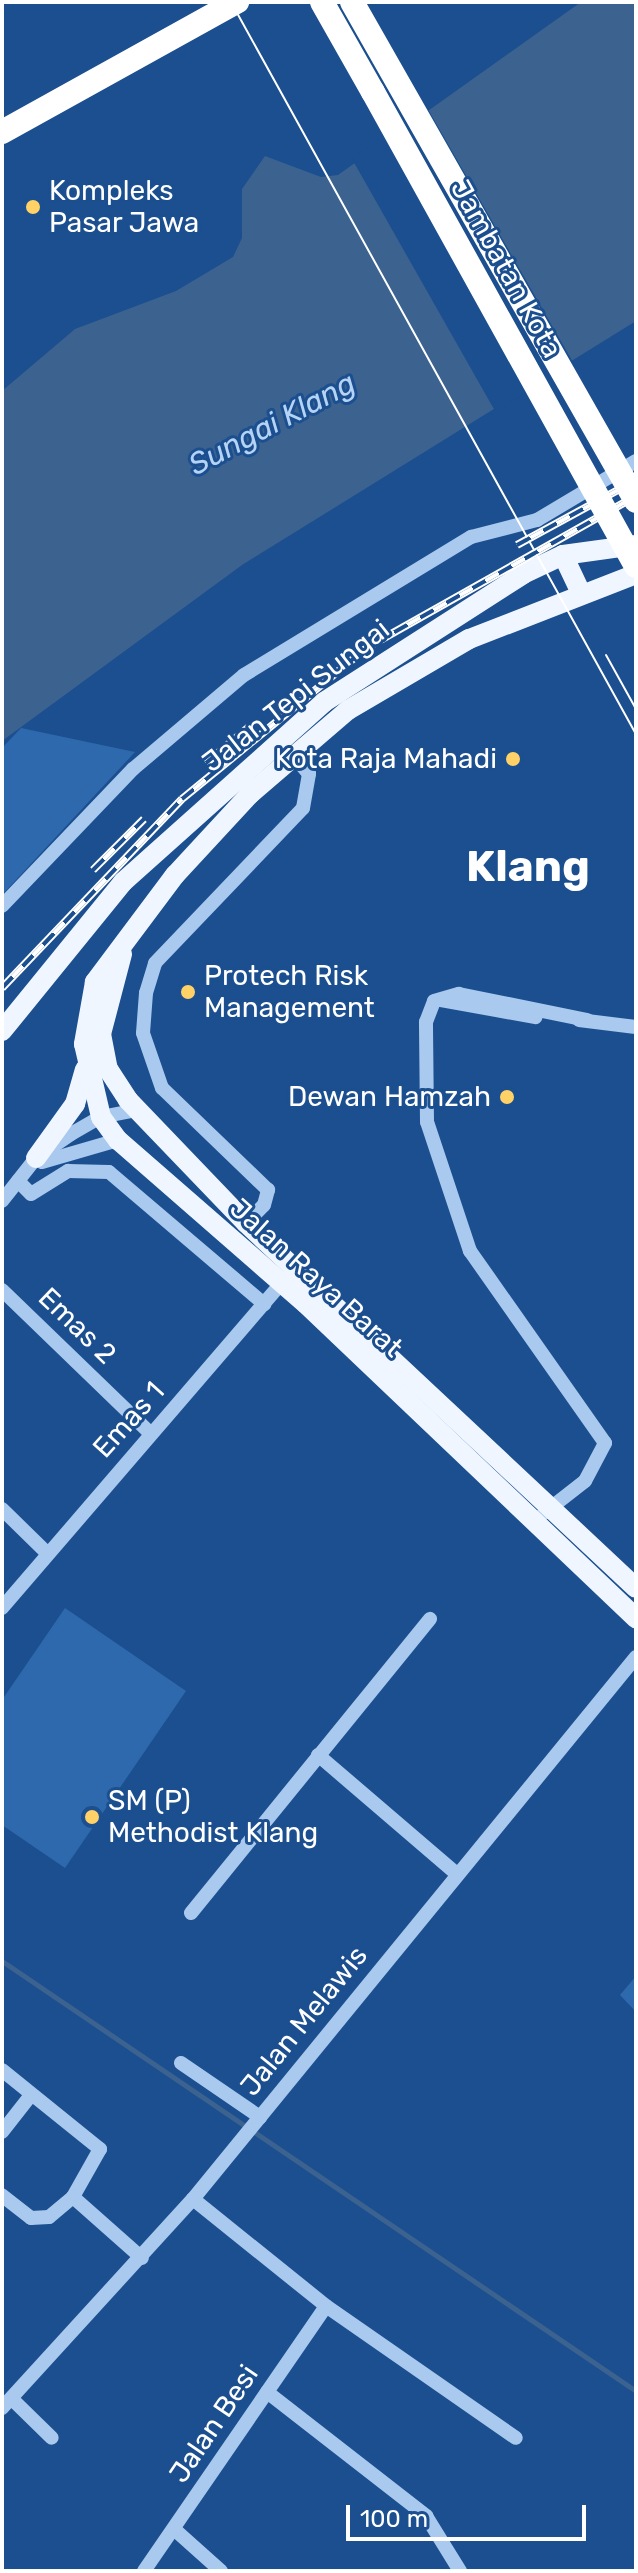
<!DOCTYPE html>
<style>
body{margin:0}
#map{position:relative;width:638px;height:2573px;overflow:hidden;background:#1b4f8f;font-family:Rubik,sans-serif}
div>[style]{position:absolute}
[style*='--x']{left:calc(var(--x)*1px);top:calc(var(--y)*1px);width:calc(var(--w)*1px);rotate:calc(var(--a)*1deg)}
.green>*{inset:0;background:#2e69ad}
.water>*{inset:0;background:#3c6290}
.pier>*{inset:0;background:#1b4f8f}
.stream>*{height:5px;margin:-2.5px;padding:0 2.5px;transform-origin:2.5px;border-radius:2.5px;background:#3c6290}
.minor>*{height:14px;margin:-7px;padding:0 7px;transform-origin:7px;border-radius:7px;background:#a9c9ee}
.major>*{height:20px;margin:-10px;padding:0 10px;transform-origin:10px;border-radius:10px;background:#f0f6ff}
.highway>*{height:24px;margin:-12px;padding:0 12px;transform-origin:12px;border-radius:12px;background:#fff}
.tram>*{height:2px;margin:-1px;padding:0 1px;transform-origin:1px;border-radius:1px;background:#fff}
.rail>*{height:8px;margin-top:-4px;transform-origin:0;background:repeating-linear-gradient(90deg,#1b4f8f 0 15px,#fff 0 30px);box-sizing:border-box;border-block:2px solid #fff}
.highway-bridge>*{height:24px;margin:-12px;padding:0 12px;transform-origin:12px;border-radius:12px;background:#fff}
.dots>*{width:22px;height:22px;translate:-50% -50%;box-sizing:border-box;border:4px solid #1b4f8f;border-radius:50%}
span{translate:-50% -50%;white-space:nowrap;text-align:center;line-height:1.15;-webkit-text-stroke:6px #1b4f8f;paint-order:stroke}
.poi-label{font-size:28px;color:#fff}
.left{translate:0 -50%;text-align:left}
.right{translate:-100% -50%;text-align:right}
.street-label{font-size:28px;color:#fff}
.water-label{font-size:30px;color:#b5d3f5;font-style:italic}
.town-label{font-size:44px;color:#fff;font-weight:700}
.frame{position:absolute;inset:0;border:4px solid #fff;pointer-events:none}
.scale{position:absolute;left:346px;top:2505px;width:240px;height:36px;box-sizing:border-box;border:4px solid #fff;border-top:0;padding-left:10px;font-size:24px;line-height:28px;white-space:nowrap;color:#fff;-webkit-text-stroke:6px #1b4f8f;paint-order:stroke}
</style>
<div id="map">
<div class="green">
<i style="clip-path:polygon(21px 728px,135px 752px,2px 895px,2px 748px)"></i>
<i style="clip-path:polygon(65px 1608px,186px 1691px,65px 1868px,2px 1825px,2px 1700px)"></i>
<i style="clip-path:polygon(636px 1976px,636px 2012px,620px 1995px)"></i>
</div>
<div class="water">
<i style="clip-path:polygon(581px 2px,636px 2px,636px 321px,242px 565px,2px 741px,2px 391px,75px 329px,176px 291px,233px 257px,242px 238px,242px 189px,265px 156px,321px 177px,338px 175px)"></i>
</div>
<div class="pier">
<i style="clip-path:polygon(425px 104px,574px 364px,495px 411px,352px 159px)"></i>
</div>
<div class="stream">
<i style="--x:2;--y:1961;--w:766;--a:34.15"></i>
</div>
<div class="minor">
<i style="--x:2;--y:906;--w:190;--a:-46.3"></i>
<i style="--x:133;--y:769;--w:145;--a:-40.3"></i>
<i style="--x:244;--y:675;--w:266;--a:-31.3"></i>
<i style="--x:471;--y:537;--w:68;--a:-14.4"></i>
<i style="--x:537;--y:520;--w:115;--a:-30.8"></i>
<i style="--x:441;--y:1000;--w:96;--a:10.3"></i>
<i style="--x:579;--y:1020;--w:57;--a:7"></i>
<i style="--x:42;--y:1162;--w:79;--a:-16.1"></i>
<i style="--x:18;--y:1181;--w:18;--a:45"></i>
<i style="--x:31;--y:1194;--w:44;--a:-31.9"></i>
<i style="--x:68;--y:1171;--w:41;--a:1.4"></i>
<i style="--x:109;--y:1172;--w:204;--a:40.4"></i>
<i style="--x:2;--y:1201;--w:55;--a:-51.7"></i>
<i style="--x:36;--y:1158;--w:42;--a:-34.4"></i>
<i style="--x:71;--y:1134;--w:34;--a:-30"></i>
<i style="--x:101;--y:1117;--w:38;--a:-11"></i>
<i style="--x:246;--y:1223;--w:25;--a:-45"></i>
<i style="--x:264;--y:1205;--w:16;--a:-75"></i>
<i style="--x:268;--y:1190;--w:147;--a:-136.1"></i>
<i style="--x:162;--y:1088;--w:58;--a:-109.1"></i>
<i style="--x:143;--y:1033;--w:40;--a:-85.7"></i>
<i style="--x:146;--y:993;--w:31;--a:-73"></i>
<i style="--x:155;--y:963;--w:214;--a:-46.3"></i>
<i style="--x:303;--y:808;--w:35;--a:-80"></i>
<i style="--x:309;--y:774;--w:23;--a:-130"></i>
<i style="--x:2;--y:1290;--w:206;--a:44"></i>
<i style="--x:2;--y:1509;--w:64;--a:44.4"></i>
<i style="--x:544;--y:1513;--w:52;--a:-38"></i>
<i style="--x:585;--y:1481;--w:43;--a:-62.2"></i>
<i style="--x:605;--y:1443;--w:235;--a:-125.1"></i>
<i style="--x:470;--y:1251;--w:136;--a:-108.4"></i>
<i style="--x:427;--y:1122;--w:100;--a:-90.6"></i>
<i style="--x:426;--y:1022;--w:22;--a:-69"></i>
<i style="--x:434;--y:1001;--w:26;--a:-16"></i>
<i style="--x:459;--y:994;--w:131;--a:11.5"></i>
<i style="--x:2;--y:1608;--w:435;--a:-49.3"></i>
<i style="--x:318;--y:1755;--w:183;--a:40.6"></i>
<i style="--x:191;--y:1913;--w:379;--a:-50.9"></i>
<i style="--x:181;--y:2063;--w:96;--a:34.4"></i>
<i style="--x:2;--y:2070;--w:126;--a:38.9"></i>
<i style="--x:100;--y:2149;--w:55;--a:119.4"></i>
<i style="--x:73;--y:2197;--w:31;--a:140"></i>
<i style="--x:49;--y:2217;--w:18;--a:177"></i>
<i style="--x:31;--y:2218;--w:37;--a:-142"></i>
<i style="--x:2;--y:2132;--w:47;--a:-51.9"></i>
<i style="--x:73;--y:2197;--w:92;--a:41.5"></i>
<i style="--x:193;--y:2199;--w:171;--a:38.8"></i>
<i style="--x:326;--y:2306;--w:231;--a:34.8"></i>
<i style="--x:267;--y:2392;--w:202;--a:37.9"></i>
<i style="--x:426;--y:2516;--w:65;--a:58.3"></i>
<i style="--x:13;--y:2400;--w:54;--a:44.3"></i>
<i style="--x:2;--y:2408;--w:283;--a:-47.6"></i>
<i style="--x:193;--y:2199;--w:700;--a:-50.74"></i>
<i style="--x:174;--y:2529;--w:63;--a:41.8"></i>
<i style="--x:144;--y:2571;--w:321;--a:-55.5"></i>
</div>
<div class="major">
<i style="--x:563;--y:555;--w:42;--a:64.7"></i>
<i style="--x:636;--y:574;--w:179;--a:158.7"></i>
<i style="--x:469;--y:639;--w:140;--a:149.6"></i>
<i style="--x:348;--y:710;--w:128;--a:139.4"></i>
<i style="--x:251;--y:793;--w:112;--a:132.8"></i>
<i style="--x:175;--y:875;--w:134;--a:126.8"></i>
<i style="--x:95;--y:982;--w:63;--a:100.1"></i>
<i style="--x:84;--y:1044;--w:75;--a:76.9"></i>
<i style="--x:101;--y:1117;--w:29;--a:54"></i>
<i style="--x:118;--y:1140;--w:249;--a:41.1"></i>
<i style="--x:306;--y:1304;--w:456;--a:43.6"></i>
<i style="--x:122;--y:954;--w:83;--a:104.7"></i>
<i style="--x:101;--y:1034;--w:36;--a:79"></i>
<i style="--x:108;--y:1069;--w:37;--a:57"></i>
<i style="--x:128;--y:1100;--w:170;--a:46.2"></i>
<i style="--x:246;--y:1223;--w:534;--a:43.1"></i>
<i style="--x:2;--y:1031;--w:192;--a:-50.9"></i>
<i style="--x:123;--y:882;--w:270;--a:-41.8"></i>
<i style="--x:324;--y:702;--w:237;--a:-32.7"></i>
<i style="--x:523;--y:574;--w:44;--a:-25.4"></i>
<i style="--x:563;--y:555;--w:74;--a:-7.8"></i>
<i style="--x:36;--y:1158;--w:67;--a:-54.2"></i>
<i style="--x:75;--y:1104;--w:36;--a:-74"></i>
</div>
<div class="highway">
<i style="--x:322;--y:2;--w:103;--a:60.5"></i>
<i style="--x:2;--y:132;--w:269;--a:-29"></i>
</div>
<div class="tram">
<i style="--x:231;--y:2;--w:837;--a:61.05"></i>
<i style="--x:606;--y:655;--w:62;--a:60.9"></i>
</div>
<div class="rail">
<i style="--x:517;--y:545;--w:136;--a:-28.6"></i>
<i style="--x:206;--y:763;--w:56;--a:-39.9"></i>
<i style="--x:93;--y:870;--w:72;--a:-45"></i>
<i style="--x:2;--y:988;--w:261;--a:-46.4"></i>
<i style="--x:182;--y:799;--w:240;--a:-39.3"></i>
<i style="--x:368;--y:647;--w:308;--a:-29.4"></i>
</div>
<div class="highway-bridge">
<i style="--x:352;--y:2;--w:574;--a:60.35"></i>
<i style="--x:373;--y:92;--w:542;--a:60.98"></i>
</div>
<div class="dots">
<i style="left:33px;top:207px;background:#ffd166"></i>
<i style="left:513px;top:759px;background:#ffd166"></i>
<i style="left:188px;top:992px;background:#ffd166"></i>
<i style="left:507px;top:1097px;background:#ffd166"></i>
<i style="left:92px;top:1817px;background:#ffd166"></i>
</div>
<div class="poi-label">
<span class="left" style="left:49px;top:207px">Kompleks<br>Pasar Jawa</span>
<span class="right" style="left:497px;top:759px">Kota Raja Mahadi</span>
<span class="left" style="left:204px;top:992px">Protech Risk<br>Management</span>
<span class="right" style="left:491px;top:1097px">Dewan Hamzah</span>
<span class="left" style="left:108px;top:1817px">SM (P)<br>Methodist Klang</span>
</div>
<div class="street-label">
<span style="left:506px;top:269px;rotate:61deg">Jambatan Kota</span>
<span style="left:296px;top:696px;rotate:-38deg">Jalan Tepi Sungai</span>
<span style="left:316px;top:1278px;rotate:42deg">Jalan Raya Barat</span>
<span style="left:77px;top:1326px;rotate:44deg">Emas 2</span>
<span style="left:129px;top:1420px;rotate:-48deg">Emas 1</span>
<span style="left:304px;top:2021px;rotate:-51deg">Jalan Melawis</span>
<span style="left:214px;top:2424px;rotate:-56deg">Jalan Besi</span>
</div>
<div class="water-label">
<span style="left:272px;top:424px;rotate:-28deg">Sungai Klang</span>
</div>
<div class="town-label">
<span style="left:528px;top:866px">Klang</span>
</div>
<div class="frame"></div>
<div class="scale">100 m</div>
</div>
